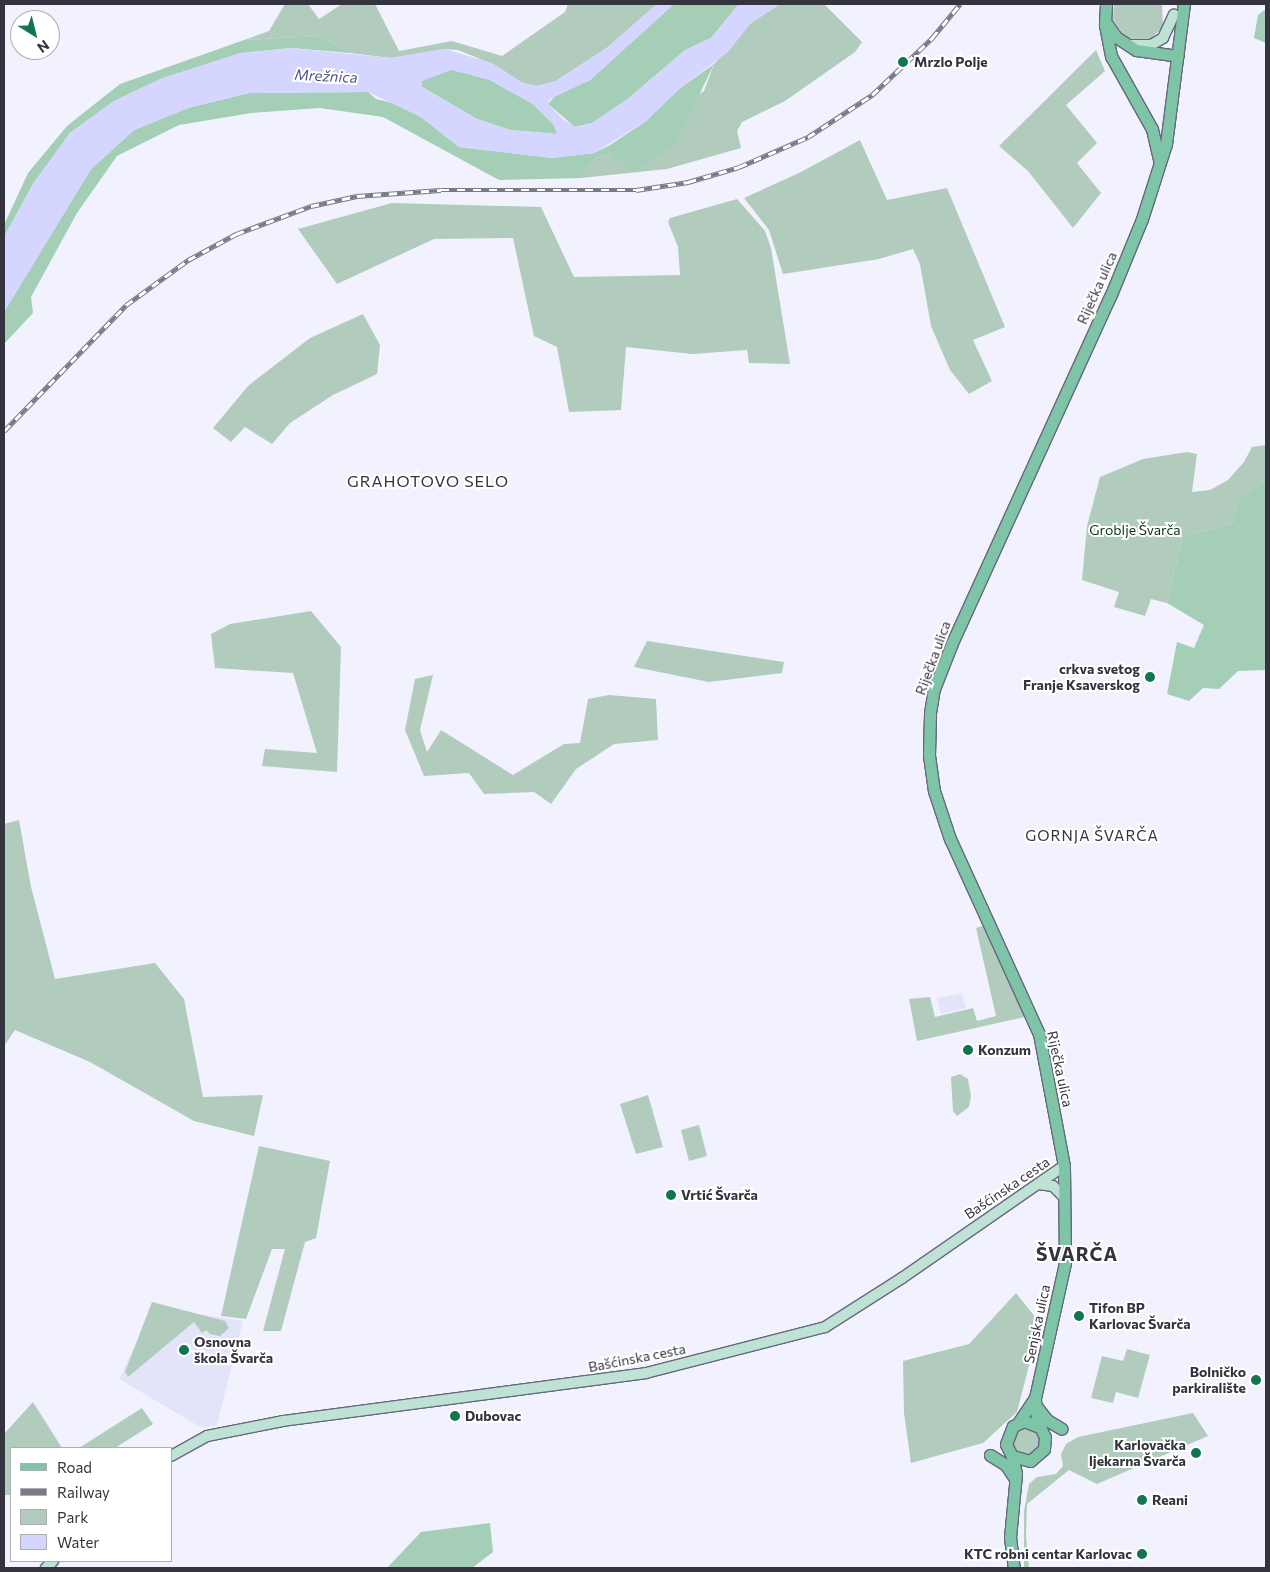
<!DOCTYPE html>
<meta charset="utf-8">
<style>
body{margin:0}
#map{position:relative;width:1270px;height:1572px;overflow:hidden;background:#f1f2fd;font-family:Commissioner,sans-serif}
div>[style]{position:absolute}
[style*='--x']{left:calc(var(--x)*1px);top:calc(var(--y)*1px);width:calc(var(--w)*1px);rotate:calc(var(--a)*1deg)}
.built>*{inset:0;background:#e3e4f9}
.green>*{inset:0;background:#b1ccbc}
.round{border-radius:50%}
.forest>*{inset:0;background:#a4ceb6}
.water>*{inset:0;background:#d5d6ff}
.roads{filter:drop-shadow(1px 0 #66677f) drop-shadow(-1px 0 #66677f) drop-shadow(0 1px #66677f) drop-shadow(0 -1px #66677f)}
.secondary>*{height:10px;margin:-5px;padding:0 5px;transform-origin:5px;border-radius:5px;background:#bee2d3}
.primary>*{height:11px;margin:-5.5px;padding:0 5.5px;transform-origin:5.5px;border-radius:5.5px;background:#7dc5a6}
.rail>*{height:4.5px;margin-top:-2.25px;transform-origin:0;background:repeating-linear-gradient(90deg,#fff 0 8px,#797a84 0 16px);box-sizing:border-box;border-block:1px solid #797a84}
.dots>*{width:14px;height:14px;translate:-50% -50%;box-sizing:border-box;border:2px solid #fff;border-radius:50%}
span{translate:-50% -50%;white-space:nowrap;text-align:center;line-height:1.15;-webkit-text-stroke:4px #fff;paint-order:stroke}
.poi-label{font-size:14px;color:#33343e;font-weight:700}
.left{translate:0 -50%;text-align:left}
.right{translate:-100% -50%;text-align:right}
.street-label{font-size:14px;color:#33343e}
.park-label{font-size:14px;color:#0d3120}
.water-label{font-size:15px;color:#525186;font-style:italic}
.neighbourhood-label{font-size:15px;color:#33343e;letter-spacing:1px}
.quarter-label{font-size:16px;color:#33343e;letter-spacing:1px}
.district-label{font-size:19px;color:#33343e;font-weight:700;letter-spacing:1px}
.frame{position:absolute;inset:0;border:5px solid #33343e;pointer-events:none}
.legend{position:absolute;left:10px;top:1447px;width:162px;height:115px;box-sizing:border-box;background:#fff;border:1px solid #adaeb2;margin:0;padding:6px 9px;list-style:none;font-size:15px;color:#33343e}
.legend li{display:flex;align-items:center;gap:10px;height:25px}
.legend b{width:25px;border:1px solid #adaeb2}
.north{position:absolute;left:10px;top:10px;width:50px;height:50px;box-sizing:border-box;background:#fff;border:1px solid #adaeb2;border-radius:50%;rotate:144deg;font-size:14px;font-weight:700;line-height:20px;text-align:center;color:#33343e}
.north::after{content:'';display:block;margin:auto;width:18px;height:22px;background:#11754d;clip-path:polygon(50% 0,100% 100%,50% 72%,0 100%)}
</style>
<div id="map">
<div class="built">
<i style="clip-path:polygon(962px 993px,966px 1008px,941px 1014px,937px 998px)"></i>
<i style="clip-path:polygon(154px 1307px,243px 1321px,217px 1425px,202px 1428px,119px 1379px)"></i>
</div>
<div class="green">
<i style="clip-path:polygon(285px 4px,308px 4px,319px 19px,342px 4px,375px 4px,399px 51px,452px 41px,502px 56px,565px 12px,568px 4px,657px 4px,608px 47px,556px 81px,537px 86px,523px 83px,480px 59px,458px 50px,445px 49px,391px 58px,350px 53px,319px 36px,244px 40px,269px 31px)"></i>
<i style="clip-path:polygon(780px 4px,824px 4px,862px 42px,855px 52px,785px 101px,742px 122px,737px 131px,741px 148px,667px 169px,581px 178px,594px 159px,610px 153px,704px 91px,714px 64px,751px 23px)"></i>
<i style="clip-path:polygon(1114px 4px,1162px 4px,1163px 27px,1149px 41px,1142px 42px,1124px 36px,1113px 19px)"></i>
<i style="clip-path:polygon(1096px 50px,1105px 71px,1066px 105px,1097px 143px,1077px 163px,1101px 193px,1073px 228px,1028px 171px,999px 146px)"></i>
<i style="clip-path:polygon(860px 140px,887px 200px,947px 188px,1005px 327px,973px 340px,992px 381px,969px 394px,950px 370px,931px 326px,920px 264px,913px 249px,879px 259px,783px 274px,769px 230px,744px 198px,801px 172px)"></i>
<i style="clip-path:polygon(737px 199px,765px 231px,771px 248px,790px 364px,749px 363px,747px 350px,692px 354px,626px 347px,621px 410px,569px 412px,557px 347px,534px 336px,513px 238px,434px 239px,337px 284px,298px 229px,392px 203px,541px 207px,574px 277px,680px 275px,678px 247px,668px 222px,670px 218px)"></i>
<i style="clip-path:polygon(363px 314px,380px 345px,377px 374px,333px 395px,290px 423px,272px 444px,245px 427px,231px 442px,213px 428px,248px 386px,310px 338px)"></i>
<i style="clip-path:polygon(1266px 445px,1266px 480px,1239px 498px,1232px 523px,1182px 537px,1167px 603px,1151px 599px,1145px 616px,1114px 607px,1119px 592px,1082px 580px,1087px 526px,1100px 477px,1143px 459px,1187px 452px,1197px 454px,1192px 492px,1210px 490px,1228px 480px,1244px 462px,1252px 447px)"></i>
<i style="clip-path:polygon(311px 611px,341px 647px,337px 772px,262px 766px,265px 749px,317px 753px,293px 673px,215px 668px,211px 634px,230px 624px)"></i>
<i style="clip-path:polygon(647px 641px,784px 662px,782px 673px,709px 682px,634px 667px)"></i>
<i style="clip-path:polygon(433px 675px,420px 730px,427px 752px,441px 730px,513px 775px,564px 744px,580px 743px,588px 699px,609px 695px,656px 699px,658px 740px,614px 744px,576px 769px,551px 804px,534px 792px,484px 794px,469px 773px,424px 776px,405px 730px,415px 679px)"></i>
<i style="clip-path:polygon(19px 820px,31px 887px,55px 979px,155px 963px,184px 999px,203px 1097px,263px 1095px,254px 1136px,194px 1121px,90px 1062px,15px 1030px,4px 1046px,4px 824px)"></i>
<i style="clip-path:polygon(990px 924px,1029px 1016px,917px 1041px,909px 999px,930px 997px,935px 1017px,973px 1008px,977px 1021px,996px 1016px,976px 928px)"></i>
<i style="clip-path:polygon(960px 1074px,968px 1079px,971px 1096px,969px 1107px,957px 1116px,953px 1111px,951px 1077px)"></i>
<i style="clip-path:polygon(648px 1095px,663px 1147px,636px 1154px,620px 1104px)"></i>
<i style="clip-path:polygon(699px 1125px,707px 1156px,689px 1161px,681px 1130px)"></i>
<i style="clip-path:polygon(259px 1146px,330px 1161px,316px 1238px,305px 1242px,281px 1331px,263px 1331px,285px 1249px,272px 1249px,246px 1319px,221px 1316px)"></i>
<i style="clip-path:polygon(1016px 1293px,1040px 1323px,1017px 1412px,983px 1443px,911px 1463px,904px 1413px,903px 1361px,969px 1344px)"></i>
<i style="clip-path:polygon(152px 1302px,225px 1321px,229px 1328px,220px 1336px,210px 1334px,206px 1330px,202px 1333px,194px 1322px,128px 1377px,125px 1372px)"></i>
<i style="clip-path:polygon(1127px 1349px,1150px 1355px,1138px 1398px,1116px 1392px,1113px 1403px,1091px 1398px,1102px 1356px,1123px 1361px)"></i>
<i style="clip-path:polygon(33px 1402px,62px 1448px,11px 1448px,11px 1495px,4px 1495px,4px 1434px)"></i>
<i style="clip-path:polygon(142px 1408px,153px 1424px,115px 1448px,79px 1448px)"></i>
<i style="clip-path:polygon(1193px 1413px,1208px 1436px,1097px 1484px,1069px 1470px,1027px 1504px,1026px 1535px,1029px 1568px,1024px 1568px,1024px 1511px,1029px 1484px,1037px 1477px,1056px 1474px,1063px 1466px,1061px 1454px,1066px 1444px,1078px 1437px)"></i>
<i class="round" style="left:1012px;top:1427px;width:28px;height:28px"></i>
</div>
<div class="forest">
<i style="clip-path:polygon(674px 4px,739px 4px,711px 38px,685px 50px,629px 98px,592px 123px,575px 127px,548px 104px,555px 96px,590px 80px)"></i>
<i style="clip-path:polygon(1266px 9px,1266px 43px,1254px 38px,1258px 15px)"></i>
<i style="clip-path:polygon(319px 36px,350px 53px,291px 48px,241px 53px,163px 78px,114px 101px,70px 133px,33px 184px,4px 237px,4px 225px,28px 173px,67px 126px,120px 84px,244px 40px)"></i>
<i style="clip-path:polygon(714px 64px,676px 143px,634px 172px,610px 153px,594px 159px,581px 178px,499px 180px,383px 117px,320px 108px,251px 113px,179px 125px,117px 156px,77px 213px,31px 297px,33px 313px,4px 344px,4px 312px,91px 169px,134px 130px,188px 108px,249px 93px,368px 92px,376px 99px,393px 103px,421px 117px,459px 147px,552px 158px,594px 153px,610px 145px,645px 122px,679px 89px)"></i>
<i style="clip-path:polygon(451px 69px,490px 80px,533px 104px,554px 125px,557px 134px,510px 130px,477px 119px,422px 87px,421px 81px)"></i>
<i style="clip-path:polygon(1266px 480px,1266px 670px,1238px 671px,1219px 689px,1203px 688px,1189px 701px,1167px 694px,1177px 642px,1194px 648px,1204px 625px,1167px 603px,1182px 537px,1232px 523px,1239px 498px)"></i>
<i style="clip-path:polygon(490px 1523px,493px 1552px,472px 1568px,387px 1568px,421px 1532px)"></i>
</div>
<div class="water">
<i style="clip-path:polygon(evenodd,657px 4px,674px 4px,590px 80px,550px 99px,548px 104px,564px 120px,576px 127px,592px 123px,629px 98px,685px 50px,711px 38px,739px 4px,780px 4px,751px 23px,728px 52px,679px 89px,645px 122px,594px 153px,552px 158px,459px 147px,421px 117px,368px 92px,249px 93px,188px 108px,134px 130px,91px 169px,4px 312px,4px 237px,33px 184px,70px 133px,114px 101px,163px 78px,241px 53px,291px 48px,391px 58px,445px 49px,492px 63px,523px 83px,537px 86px,556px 81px,608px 47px,657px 4px,451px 70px,490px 80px,533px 104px,554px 125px,557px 134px,510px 130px,477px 119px,422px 87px,422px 81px,451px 70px)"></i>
</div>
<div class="roads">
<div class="secondary">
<i style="--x:1132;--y:45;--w:19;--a:0"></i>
<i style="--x:1151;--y:45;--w:14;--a:-30"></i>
<i style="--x:1163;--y:38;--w:26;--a:-65"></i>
<i style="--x:1038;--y:1184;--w:15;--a:8"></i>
<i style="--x:1053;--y:1186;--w:17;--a:45"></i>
<i style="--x:171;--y:1456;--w:41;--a:-29.1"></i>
<i style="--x:207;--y:1436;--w:77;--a:-11.2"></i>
<i style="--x:283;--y:1421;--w:366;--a:-7.5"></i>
<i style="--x:646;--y:1373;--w:185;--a:-14.4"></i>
<i style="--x:825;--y:1327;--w:91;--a:-32.5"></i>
<i style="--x:902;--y:1278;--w:197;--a:-34.7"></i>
<i style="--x:46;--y:1568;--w:10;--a:-45"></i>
</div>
<div class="primary">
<i style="--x:1106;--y:4;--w:21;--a:93"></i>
<i style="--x:1105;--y:25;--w:32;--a:79"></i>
<i style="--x:1111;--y:56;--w:84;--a:60.7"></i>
<i style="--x:1152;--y:129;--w:32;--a:77"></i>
<i style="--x:1107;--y:24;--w:16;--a:55"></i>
<i style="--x:1116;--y:37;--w:24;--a:33"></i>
<i style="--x:1136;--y:50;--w:42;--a:8.1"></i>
<i style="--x:1035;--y:1400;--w:20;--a:84"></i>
<i style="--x:1037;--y:1420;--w:19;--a:65"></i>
<i style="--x:1045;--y:1437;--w:12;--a:95"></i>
<i style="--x:1044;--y:1449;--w:18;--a:139"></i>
<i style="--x:1030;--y:1461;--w:19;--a:-164"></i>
<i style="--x:1012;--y:1456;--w:13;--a:-117"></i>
<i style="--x:1006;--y:1444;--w:19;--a:-69"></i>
<i style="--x:1013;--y:1426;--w:12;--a:-24"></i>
<i style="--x:1024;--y:1421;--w:17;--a:21"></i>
<i style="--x:1036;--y:1406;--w:18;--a:52"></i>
<i style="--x:1047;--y:1420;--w:17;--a:31"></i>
<i style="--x:1018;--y:1423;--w:30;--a:-56"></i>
<i style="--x:1035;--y:1398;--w:138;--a:-77.5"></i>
<i style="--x:1065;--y:1263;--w:97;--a:-90.6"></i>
<i style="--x:1064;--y:1166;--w:134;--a:-100.7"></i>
<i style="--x:1039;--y:1034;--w:214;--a:-114.5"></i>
<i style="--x:950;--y:839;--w:51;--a:-108.4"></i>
<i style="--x:934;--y:791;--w:36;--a:-98"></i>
<i style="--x:929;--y:755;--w:42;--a:-88.6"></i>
<i style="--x:930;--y:713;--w:24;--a:-81"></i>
<i style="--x:934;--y:689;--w:49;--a:-68.6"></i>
<i style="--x:952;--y:643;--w:380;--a:-65.5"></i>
<i style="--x:1110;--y:297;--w:84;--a:-67.7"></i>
<i style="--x:1142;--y:219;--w:79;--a:-72.3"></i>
<i style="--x:1166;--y:144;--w:141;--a:-82.7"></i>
<i style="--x:990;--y:1455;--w:19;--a:32"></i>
<i style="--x:1006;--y:1465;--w:17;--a:57"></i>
<i style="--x:1012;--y:1456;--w:18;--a:77"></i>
<i style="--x:1016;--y:1474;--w:63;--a:95.4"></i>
<i style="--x:1010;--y:1537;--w:31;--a:83"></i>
</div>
</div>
<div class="rail">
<i style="--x:4;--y:431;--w:175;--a:-45.9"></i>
<i style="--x:126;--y:305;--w:77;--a:-36"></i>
<i style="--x:188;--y:260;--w:55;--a:-28.4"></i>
<i style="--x:236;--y:234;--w:80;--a:-20.5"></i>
<i style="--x:311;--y:206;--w:47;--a:-12.3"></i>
<i style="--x:357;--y:196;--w:84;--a:-4.1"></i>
<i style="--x:441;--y:190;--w:195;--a:0"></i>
<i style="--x:636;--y:190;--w:53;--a:-8.7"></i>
<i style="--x:688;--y:182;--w:53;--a:-16.4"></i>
<i style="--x:739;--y:167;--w:75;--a:-23.5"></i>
<i style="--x:808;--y:137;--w:77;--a:-33.3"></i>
<i style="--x:872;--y:95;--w:83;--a:-43.5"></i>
<i style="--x:932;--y:38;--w:44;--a:-50.5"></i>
</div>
<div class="dots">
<i style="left:903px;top:62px;background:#11754d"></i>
<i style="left:1150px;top:677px;background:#11754d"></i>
<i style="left:968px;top:1050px;background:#11754d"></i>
<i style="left:671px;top:1195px;background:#11754d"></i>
<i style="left:1079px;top:1316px;background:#11754d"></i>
<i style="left:184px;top:1350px;background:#11754d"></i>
<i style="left:1256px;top:1380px;background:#11754d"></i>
<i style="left:455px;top:1416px;background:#11754d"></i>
<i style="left:1196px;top:1453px;background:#11754d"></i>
<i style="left:1142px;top:1500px;background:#11754d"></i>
<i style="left:1142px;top:1554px;background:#11754d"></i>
</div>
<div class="poi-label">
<span class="left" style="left:914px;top:62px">Mrzlo Polje</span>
<span class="right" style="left:1140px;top:677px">crkva svetog<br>Franje Ksaverskog</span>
<span class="left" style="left:978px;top:1050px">Konzum</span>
<span class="left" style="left:681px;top:1195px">Vrtić Švarča</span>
<span class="left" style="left:1089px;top:1316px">Tifon BP<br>Karlovac Švarča</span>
<span class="left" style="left:194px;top:1350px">Osnovna<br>škola Švarča</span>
<span class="right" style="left:1246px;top:1380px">Bolničko<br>parkiralište</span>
<span class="left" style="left:465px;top:1416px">Dubovac</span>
<span class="right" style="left:1186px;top:1453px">Karlovačka<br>ljekarna Švarča</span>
<span class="left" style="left:1152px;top:1500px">Reani</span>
<span class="right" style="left:1132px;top:1554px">KTC robni centar Karlovac</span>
</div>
<div class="street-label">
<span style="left:1097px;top:288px;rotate:-66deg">Riječka ulica</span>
<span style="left:933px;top:658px;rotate:-70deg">Riječka ulica</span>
<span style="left:1060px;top:1069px;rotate:78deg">Riječka ulica</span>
<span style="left:1007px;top:1188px;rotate:-34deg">Bašćinska cesta</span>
<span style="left:1037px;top:1324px;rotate:-78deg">Senjska ulica</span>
<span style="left:637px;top:1358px;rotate:-11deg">Bašćinska cesta</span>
</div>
<div class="park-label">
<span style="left:1135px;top:530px">Groblje Švarča</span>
</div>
<div class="water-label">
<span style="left:326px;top:76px;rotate:3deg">Mrežnica</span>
</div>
<div class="neighbourhood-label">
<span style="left:1092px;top:836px">GORNJA ŠVARČA</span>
</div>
<div class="quarter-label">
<span style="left:428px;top:481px">GRAHOTOVO SELO</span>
</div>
<div class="district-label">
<span style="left:1077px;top:1254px">ŠVARČA</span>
</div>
<div class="frame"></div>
<ul class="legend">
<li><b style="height:6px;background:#7dc5a6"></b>Road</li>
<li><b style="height:6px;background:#797a84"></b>Railway</li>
<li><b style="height:14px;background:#b1ccbc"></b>Park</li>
<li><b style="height:14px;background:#d5d6ff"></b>Water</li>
</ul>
<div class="north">N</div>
</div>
